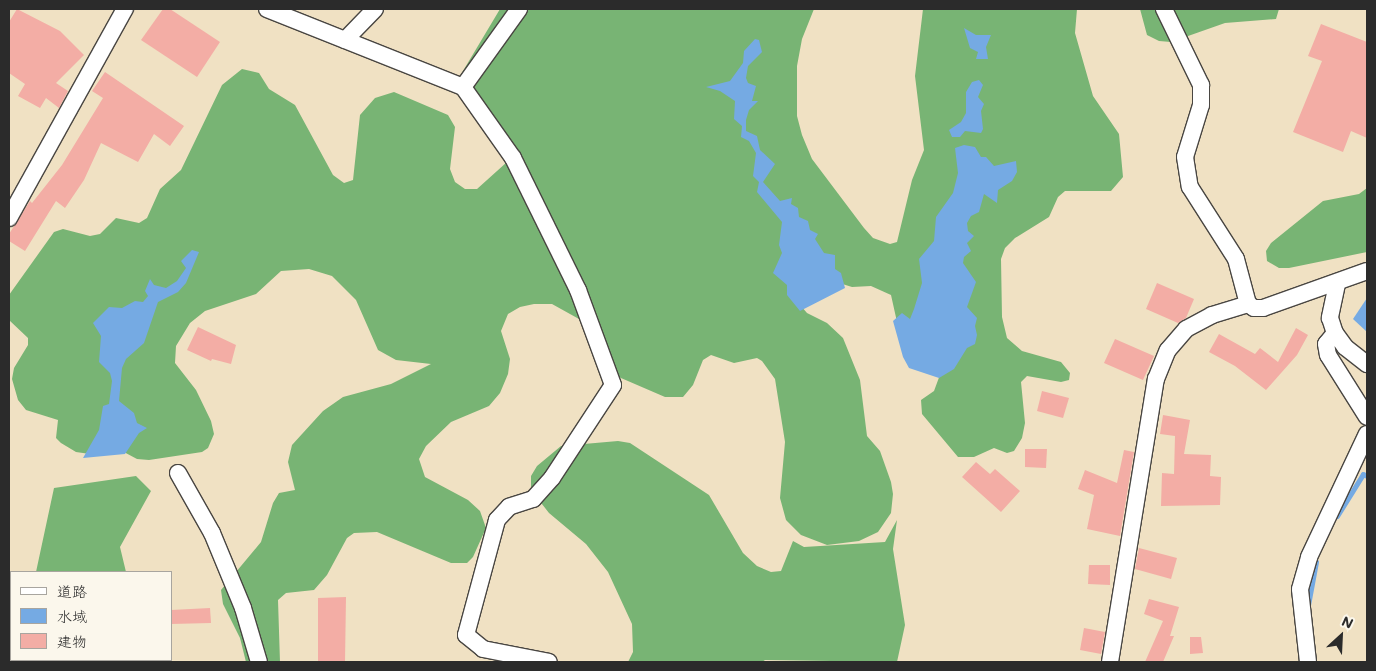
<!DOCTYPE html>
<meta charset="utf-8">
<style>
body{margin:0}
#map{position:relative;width:1376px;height:671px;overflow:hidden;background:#f0e1c3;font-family:Mali,"Klee One",sans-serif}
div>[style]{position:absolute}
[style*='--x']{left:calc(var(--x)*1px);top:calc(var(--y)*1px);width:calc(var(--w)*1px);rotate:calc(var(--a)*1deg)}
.forest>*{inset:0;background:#78b474}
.water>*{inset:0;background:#75aae3}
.stream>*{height:5px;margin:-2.5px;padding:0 2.5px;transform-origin:2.5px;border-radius:2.5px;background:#75aae3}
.building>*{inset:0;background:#f3ada5}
.roads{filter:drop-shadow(1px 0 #494642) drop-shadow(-1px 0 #494642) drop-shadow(0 1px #494642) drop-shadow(0 -1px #494642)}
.street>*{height:16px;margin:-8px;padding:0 8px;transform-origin:8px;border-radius:8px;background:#fff}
span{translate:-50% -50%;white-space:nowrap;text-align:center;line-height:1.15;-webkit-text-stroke:4.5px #fbf7ec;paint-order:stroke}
.frame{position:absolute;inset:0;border:10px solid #2b2b2b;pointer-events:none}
.legend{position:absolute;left:10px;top:571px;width:162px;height:90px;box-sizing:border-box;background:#fbf7ec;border:1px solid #a8a59f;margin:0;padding:6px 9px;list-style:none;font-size:15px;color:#2b2b2b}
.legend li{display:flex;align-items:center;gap:10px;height:25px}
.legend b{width:25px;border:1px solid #a8a59f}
.north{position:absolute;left:1316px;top:611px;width:50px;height:50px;-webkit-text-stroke:4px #fbf7ec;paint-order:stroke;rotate:25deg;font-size:14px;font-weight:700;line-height:20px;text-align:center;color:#2b2b2b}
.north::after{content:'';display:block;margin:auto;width:18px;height:22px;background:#2b2b2b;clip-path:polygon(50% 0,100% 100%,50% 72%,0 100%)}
</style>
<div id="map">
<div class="forest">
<i style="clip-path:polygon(500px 9px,814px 9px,802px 39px,797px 66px,797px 116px,802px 135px,812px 159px,864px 228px,873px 238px,890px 244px,897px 242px,912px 180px,924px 150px,915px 76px,923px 9px,1077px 9px,1075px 33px,1093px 96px,1119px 134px,1123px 177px,1111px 191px,1065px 191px,1058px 197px,1049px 217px,1015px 238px,1005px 248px,1001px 259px,1002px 317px,1007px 338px,1022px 351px,1061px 362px,1070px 373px,1069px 380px,1061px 382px,1027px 376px,1021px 382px,1025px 423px,1022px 438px,1014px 451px,1007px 453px,994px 448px,974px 457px,958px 457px,922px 414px,921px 400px,934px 391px,941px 372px,959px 266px,969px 155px,915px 322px,897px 322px,891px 295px,871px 286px,852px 287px,836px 282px,794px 298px,807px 313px,827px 323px,843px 338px,860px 380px,867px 436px,880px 451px,891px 482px,893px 494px,891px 513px,878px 532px,859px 541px,827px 545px,801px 535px,786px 520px,780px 498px,785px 442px,775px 379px,762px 361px,757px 358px,734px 363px,711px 355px,703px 360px,693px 385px,683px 397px,665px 397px,614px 375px,579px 319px,552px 304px,534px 304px,520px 307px,508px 314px,501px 331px,510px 359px,508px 374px,500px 393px,489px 406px,451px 422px,426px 446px,419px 459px,425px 477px,468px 500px,480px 511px,486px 528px,473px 557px,467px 563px,451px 563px,377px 532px,354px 533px,347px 538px,327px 575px,314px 590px,286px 593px,278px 600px,280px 662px,246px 662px,240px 638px,223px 604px,221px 590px,261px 542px,273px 503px,279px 493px,295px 490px,288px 462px,292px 445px,323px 411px,343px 397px,391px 384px,431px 364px,396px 360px,378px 350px,356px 300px,332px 276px,309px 269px,281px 271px,256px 294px,205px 311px,190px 323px,176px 346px,175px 363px,196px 390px,211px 421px,214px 434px,208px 448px,202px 452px,149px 460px,137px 459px,122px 451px,117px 383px,119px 363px,155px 292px,113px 365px,116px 407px,90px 454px,76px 452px,61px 443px,56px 438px,58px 420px,26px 410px,18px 400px,12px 379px,14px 368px,28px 345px,28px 338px,9px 320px,9px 295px,54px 232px,63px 229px,90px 236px,100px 234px,116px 218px,139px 223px,147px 218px,160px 189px,181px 170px,222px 85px,242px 69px,259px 73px,269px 89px,295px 105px,333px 175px,344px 183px,353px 180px,360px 115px,375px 98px,394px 92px,448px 115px,455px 127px,450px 169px,455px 182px,465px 189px,477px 189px,507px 162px,460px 81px,460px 76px)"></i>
<i style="clip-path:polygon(1140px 9px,1279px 9px,1276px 19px,1225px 23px,1171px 42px,1159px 41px,1147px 35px)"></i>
<i style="clip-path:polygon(1367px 188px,1367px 252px,1289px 268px,1279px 268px,1267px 261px,1266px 251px,1271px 243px,1323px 201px,1359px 194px)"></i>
<i style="clip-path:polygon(618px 441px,630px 443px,709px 495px,743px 553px,757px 566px,771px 572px,781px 571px,793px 541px,804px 547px,885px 542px,897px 520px,893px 549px,905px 625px,897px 662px,765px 660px,762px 662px,628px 662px,633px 652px,632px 624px,608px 572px,586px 544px,549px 513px,531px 490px,531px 476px,537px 466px,561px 446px)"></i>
<i style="clip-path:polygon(136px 476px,151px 491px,120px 547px,126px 572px,36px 572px,54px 488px)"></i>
<i style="clip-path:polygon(11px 635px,11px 660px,147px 662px,9px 662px)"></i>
</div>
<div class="water">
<i style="clip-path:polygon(964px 28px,976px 35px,991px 35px,986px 47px,988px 59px,976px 59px,978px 52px,970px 48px)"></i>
<i style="clip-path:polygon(755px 39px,759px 40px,762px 52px,748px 66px,746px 78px,748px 83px,756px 86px,752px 101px,758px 101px,749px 110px,746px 120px,746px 131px,757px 136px,760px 150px,775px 164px,763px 182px,780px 201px,792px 198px,791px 204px,798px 208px,799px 217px,808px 221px,810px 230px,818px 234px,815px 239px,824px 253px,835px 255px,835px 269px,841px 273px,845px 288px,800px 311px,787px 295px,787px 285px,773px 273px,782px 253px,779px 245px,782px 222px,757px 192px,759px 182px,753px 176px,756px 153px,749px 141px,741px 137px,742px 126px,734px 119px,735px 101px,720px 91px,706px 87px,730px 81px,743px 63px,744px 51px)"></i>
<i style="clip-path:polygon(979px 80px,983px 85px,978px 97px,984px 104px,981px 111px,983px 129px,981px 133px,965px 131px,960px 137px,952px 137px,949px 130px,961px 122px,966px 113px,966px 92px,972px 82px)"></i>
<i style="clip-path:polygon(964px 145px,975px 147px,981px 157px,986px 157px,994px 166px,1016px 161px,1017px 172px,1012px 181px,998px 190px,997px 203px,984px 194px,979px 212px,971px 216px,967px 223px,968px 231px,974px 236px,967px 243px,971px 251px,964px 257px,963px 263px,976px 282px,967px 307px,977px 318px,975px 326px,977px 335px,975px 344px,967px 348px,954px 369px,939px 378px,909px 368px,903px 357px,893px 321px,902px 313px,910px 319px,914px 309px,922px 283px,919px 259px,934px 241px,936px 217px,953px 193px,958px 173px,955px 148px)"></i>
<i style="clip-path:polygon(192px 250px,199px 252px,186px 283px,178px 292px,158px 302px,144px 343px,126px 359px,122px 368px,119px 401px,134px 413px,137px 423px,147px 428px,139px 433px,125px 454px,83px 458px,99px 430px,103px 406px,109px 404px,112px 381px,110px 373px,99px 362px,101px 336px,93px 323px,109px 307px,122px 308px,135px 301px,143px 302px,148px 296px,145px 291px,150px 279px,154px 285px,166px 288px,177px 281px,186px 268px,181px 261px)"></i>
<i style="clip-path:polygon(1367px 298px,1367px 332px,1353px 319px)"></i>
</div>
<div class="stream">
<i style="--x:1337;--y:516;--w:49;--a:-58.2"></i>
<i style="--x:1363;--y:474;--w:4;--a:27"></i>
<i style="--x:1308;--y:605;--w:44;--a:-79.5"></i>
</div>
<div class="building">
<i style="clip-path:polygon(17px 9px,60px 31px,84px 55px,56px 83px,68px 91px,59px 108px,46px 98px,40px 108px,18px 96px,25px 84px,9px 73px,9px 22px)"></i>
<i style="clip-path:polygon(163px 9px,170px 9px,220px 42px,197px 77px,141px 40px)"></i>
<i style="clip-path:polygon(1321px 24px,1367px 42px,1367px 138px,1351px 131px,1343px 152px,1293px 132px,1322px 61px,1308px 56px)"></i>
<i style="clip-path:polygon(105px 72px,184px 126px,170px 146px,154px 134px,138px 162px,101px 143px,84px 180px,65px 208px,56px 201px,25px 251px,9px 241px,9px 234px,30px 201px,32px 203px,62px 165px,103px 98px,92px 91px)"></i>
<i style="clip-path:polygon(1157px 283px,1194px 299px,1186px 318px,1178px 323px,1146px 309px)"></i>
<i style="clip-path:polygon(198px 327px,236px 345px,231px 364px,212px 359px,211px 361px,187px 350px)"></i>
<i style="clip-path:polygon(1296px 328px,1308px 335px,1297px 355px,1266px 390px,1235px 366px,1209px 352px,1219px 334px,1255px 354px,1260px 348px,1278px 362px)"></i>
<i style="clip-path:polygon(1115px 339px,1154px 356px,1143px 380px,1104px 363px)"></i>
<i style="clip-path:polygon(1042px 391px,1069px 398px,1063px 418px,1037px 411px)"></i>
<i style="clip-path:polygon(1163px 415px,1190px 420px,1184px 454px,1211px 455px,1210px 476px,1221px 477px,1220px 505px,1161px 506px,1162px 473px,1174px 474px,1175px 436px,1160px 434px)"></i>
<i style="clip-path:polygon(1025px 449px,1047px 449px,1046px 468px,1025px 467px)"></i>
<i style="clip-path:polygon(1124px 450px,1134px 452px,1120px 536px,1087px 529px,1094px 495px,1078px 489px,1085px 470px,1117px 483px)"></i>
<i style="clip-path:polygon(976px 462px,990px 474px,995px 469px,1020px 491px,1001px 512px,962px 477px)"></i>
<i style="clip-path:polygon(1139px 548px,1177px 558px,1171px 579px,1135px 569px)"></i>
<i style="clip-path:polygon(1089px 565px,1110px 565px,1110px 585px,1088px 584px)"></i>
<i style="clip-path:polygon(346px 597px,345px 662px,318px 662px,318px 598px)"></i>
<i style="clip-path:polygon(1149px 599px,1179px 607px,1170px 636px,1174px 636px,1163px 662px,1145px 662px,1163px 621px,1144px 614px)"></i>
<i style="clip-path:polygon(210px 608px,211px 623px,171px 624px,171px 610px)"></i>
<i style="clip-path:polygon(1084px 628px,1105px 632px,1101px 654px,1080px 650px)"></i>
<i style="clip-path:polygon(1190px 637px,1201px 637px,1203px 653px,1190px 654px)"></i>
</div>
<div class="roads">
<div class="street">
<i style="--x:267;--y:9;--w:211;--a:21.7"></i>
<i style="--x:463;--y:87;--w:87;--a:54.8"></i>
<i style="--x:513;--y:158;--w:147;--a:63.8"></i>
<i style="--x:578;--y:290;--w:101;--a:69.8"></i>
<i style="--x:613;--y:385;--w:111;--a:123.3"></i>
<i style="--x:552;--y:478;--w:28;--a:132"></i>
<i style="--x:533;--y:499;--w:25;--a:162"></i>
<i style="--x:509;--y:507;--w:18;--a:133"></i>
<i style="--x:497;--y:520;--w:119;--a:105.1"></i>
<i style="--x:466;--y:635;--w:22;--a:39"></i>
<i style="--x:483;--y:649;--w:67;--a:11.1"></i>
<i style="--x:1164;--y:9;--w:85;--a:64"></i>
<i style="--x:1201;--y:85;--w:20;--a:90"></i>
<i style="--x:1201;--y:105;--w:54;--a:107.1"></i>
<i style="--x:1185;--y:157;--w:30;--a:81"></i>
<i style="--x:1190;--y:187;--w:85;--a:57.4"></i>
<i style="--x:1236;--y:259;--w:47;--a:75.1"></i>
<i style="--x:1248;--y:304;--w:7;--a:34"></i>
<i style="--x:1254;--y:308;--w:9;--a:0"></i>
<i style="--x:1263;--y:308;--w:110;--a:-19.6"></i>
<i style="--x:345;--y:40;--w:43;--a:-45.9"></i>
<i style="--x:463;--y:87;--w:96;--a:-54.3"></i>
<i style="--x:9;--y:218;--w:239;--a:-61"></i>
<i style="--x:1337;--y:284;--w:35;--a:102"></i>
<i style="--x:1330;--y:318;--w:16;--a:72"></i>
<i style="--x:1335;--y:333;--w:17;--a:54"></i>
<i style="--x:1345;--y:347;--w:28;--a:38"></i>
<i style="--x:1335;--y:333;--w:14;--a:129"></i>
<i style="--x:1326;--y:344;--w:11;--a:80"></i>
<i style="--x:1328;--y:355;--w:73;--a:57.8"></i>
<i style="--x:178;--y:473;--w:69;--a:60.5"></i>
<i style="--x:212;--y:533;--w:81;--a:67.5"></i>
<i style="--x:243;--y:608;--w:56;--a:73.5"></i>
<i style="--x:1110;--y:662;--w:287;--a:-80.8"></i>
<i style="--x:1156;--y:379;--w:31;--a:-68"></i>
<i style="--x:1168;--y:350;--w:28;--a:-49"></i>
<i style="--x:1186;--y:329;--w:30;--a:-28"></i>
<i style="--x:1212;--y:315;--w:38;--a:-17"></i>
<i style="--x:1308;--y:662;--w:73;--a:-96.3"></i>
<i style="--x:1300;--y:589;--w:33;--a:-74"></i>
<i style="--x:1309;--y:557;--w:136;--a:-64.8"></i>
</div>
</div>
<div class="frame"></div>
<ul class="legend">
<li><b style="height:6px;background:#fff"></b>道路</li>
<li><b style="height:14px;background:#75aae3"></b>水域</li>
<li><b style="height:14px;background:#f3ada5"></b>建物</li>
</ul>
<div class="north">N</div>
</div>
